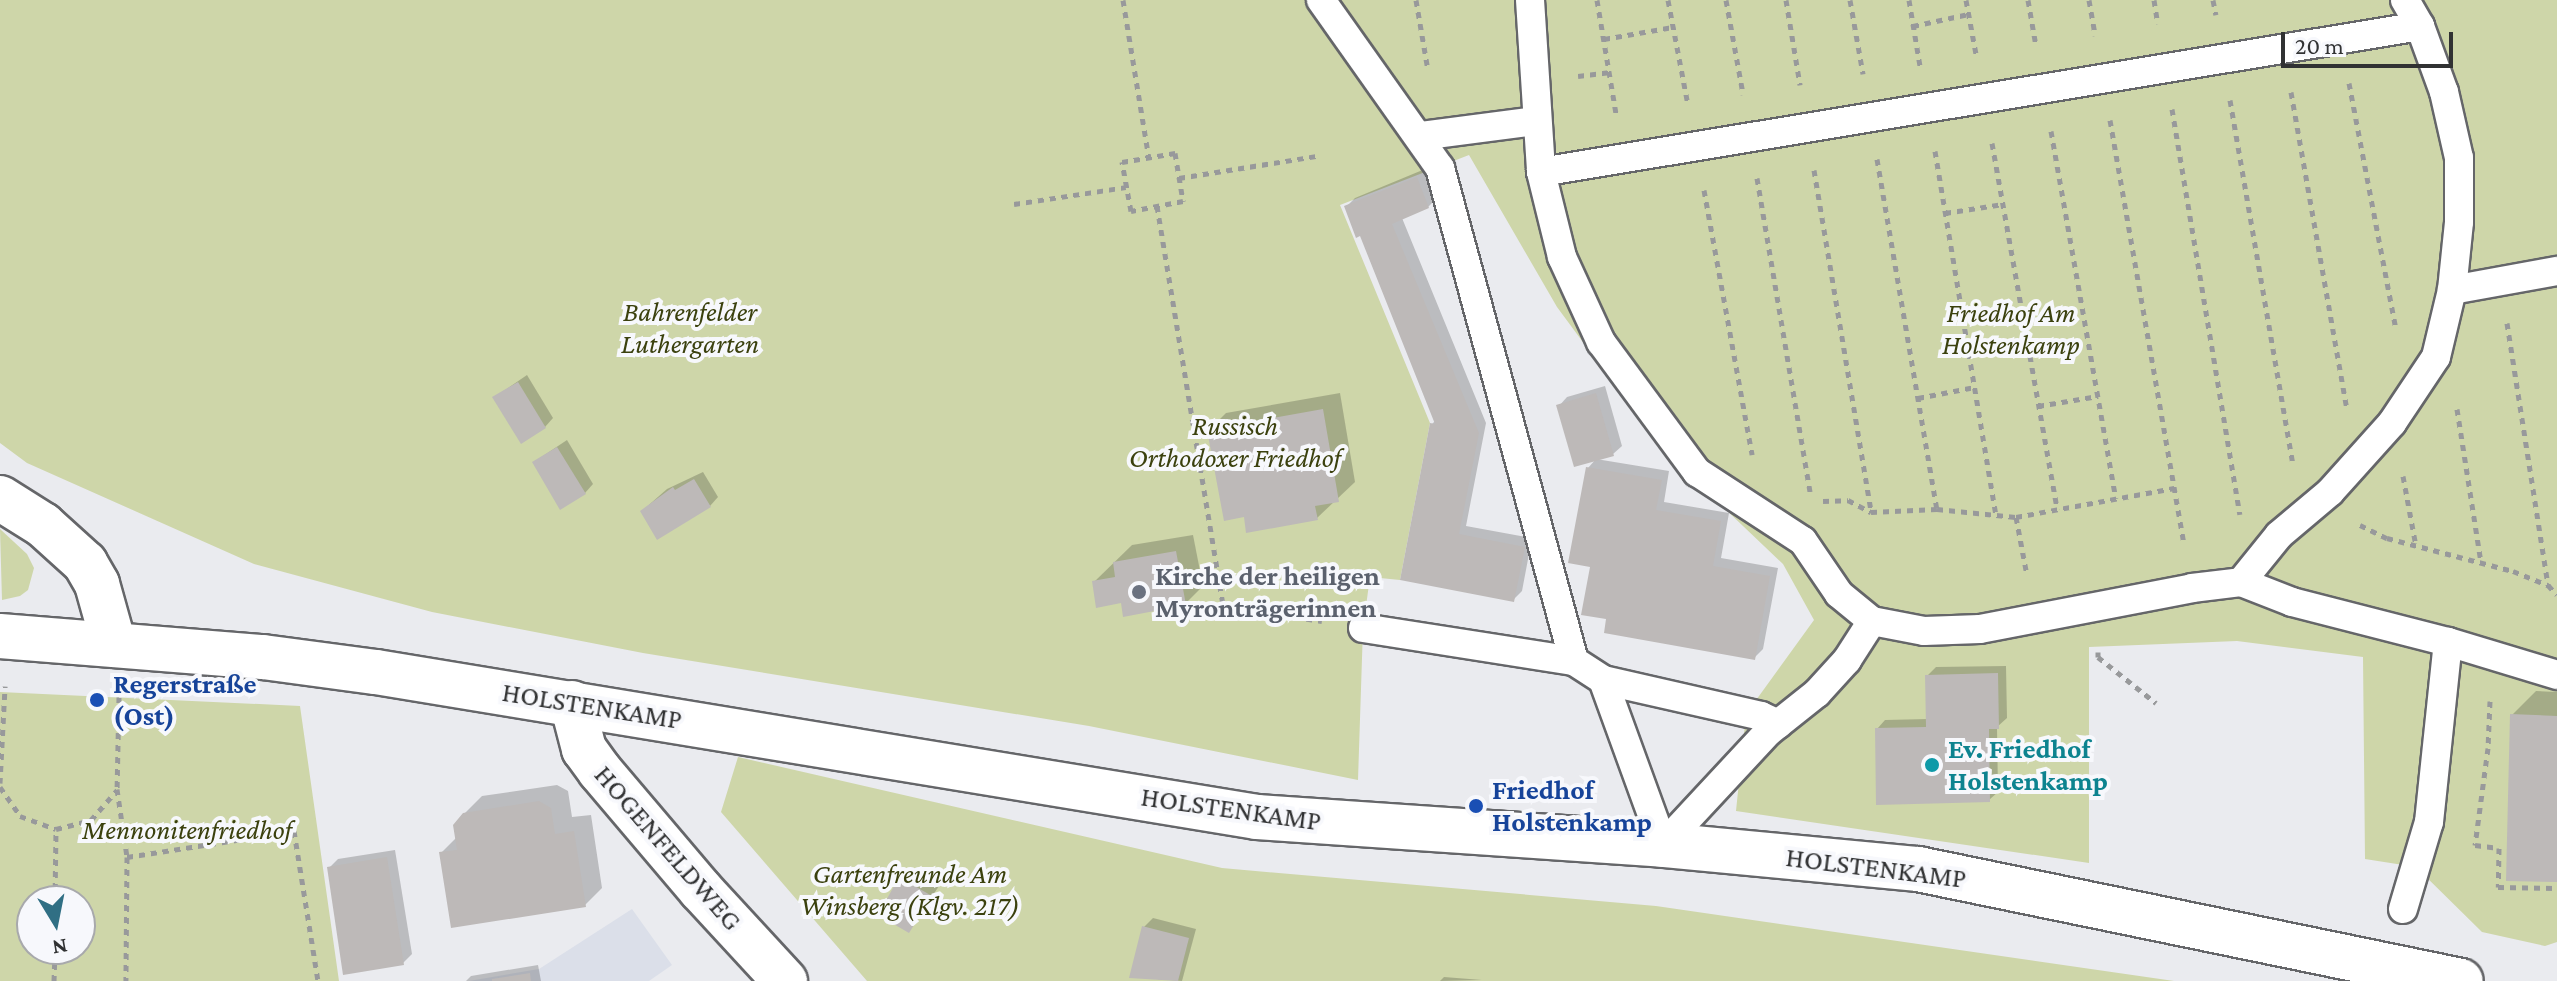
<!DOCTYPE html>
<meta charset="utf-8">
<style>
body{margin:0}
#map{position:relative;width:2557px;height:981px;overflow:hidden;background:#eaebef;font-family:"Crimson Pro",serif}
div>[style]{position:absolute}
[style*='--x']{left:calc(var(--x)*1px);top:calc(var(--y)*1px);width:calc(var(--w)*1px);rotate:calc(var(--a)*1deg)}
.built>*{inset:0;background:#dbdfe9}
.green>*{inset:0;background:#ced6a9}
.shadow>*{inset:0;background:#0003}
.building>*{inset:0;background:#bdb9b8}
.path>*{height:5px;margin-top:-2.5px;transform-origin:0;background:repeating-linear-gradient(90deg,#98999b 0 6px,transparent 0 12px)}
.roads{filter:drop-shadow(2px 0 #656669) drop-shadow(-2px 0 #656669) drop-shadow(0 2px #656669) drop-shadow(0 -2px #656669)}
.lane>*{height:28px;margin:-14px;padding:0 14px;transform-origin:14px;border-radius:14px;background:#fff}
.street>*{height:44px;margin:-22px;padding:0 22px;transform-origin:22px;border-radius:22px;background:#fff}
.dots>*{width:22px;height:22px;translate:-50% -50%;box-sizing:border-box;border:4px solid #f7f8fc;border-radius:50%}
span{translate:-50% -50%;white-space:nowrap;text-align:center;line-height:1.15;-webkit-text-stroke:8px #f7f8fc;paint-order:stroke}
.park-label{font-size:28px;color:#3b410e;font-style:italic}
.worship-label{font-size:28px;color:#5b616d;font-weight:700}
.left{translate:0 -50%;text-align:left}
.transit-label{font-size:28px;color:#164399;font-weight:700}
.street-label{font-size:28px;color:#313233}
.culture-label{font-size:28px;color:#0d838f;font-weight:700}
.north{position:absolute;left:16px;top:885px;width:80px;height:80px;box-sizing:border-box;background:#f7f8fc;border:2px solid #a8a9ac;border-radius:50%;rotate:170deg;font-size:22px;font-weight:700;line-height:32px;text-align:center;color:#313233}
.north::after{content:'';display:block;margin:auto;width:28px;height:36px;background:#306f84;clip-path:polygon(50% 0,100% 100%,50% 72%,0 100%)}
.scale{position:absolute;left:2281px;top:32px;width:172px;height:36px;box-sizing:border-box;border:4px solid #313233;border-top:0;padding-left:10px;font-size:24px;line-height:28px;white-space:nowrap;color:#313233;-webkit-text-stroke:6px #f7f8fc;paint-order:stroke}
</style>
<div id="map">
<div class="built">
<i style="clip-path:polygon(632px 909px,672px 965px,649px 981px,469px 981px,539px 969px)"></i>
</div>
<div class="green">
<i style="clip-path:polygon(0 0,2557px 0,2557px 942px,2545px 946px,2482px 932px,2416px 867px,2365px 859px,2363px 657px,2237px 641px,2089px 647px,2089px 863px,1736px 811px,1746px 714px,1814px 620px,1783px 564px,1661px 448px,1557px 307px,1469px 155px,1340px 205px,1430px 423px,1400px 580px,1370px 577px,1363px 628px,1358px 780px,1089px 726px,643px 653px,432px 612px,254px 564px,27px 463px,0 443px)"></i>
<i style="clip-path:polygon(0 529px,27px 554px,34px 568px,28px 590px,20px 596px,2px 600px)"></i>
<i style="clip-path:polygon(evenodd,0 692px,300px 706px,339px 981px,0 981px,0 692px,32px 901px,80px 901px,80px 949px,32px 949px,32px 901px)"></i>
<i style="clip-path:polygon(738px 757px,1222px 868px,1656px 906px,2174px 981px,867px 981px,721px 812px)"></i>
</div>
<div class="shadow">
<i style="clip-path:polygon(1425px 169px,1437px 198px,1428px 207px,1402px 218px,1486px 423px,1466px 526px,1532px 538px,1522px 591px,1513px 600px,1402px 579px,1432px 424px,1435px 421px,1362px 234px,1346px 207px,1355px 198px)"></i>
<i style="clip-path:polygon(527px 375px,553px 418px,545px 427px,495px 397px)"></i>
<i style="clip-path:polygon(1605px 386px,1622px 446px,1613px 454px,1559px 406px,1567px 397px)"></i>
<i style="clip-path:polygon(1340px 393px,1355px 482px,1317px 518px,1245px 515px,1209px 430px,1226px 413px)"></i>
<i style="clip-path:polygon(567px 440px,593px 484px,585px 493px,534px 462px)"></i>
<i style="clip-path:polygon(1596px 459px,1669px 471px,1664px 502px,1729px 513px,1721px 558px,1778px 568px,1763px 649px,1754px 658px,1609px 617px,1592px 566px,1588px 468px)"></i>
<i style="clip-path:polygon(703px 472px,718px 497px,710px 506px,642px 511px,667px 489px)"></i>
<i style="clip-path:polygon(1193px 535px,1203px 586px,1185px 604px,1122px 601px,1094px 582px,1132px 545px)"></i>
<i style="clip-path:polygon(2006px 666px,2007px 718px,1997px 727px,1998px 792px,1989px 800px,1877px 729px,1885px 720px,1928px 719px,1927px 676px,1936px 667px)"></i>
<i style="clip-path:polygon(2536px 691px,2557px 692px,2557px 880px,2512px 715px)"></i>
<i style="clip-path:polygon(557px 785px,568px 791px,572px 817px,591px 815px,602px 888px,585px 905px,441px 853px,457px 837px,464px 814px,482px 796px)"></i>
<i style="clip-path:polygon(395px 850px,412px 954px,403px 963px,329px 868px,338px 859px)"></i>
<i style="clip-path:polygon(910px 869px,939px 886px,909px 931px,880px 914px)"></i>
<i style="clip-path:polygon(1153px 918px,1196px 929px,1182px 981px,1131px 977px,1144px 927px)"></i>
<i style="clip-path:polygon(538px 965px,541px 981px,466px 981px,471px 976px)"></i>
<i style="clip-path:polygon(1444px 977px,1482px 980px,1440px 981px)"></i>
</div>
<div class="building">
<i style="clip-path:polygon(1417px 177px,1429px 208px,1392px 224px,1479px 433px,1459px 534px,1525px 547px,1514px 602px,1400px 580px,1430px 423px,1435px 424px,1360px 236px,1356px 238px,1344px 206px)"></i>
<i style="clip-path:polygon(518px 382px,546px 428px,521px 444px,492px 397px)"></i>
<i style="clip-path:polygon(1596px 393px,1614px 456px,1574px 467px,1556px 405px)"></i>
<i style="clip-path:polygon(1323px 409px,1339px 502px,1315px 506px,1318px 520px,1246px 533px,1244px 517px,1224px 521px,1207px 430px)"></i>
<i style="clip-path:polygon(557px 447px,586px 494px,560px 510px,532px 462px)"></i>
<i style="clip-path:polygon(1586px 467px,1662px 480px,1656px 510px,1721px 521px,1713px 566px,1770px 576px,1755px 660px,1604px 633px,1606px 619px,1581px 615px,1590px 567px,1568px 563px)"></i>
<i style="clip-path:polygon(694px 479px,711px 507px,657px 540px,640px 511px,673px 487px,675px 490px)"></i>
<i style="clip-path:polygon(1176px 551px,1186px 605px,1123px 617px,1121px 603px,1096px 608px,1092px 581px,1115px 577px,1113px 562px)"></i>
<i style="clip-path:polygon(1998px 673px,1999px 729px,1989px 729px,1990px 802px,1876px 805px,1875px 728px,1926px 727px,1925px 675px)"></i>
<i style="clip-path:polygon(2510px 714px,2557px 716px,2557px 882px,2506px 881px)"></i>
<i style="clip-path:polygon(539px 801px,551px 808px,555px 834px,574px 831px,586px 907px,451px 928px,439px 852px,457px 850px,453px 825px,463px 813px)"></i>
<i style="clip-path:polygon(387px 857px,404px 965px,343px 975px,327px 867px)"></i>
<i style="clip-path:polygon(899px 877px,932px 896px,909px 933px,878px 915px)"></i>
<i style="clip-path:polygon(1142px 926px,1189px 938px,1178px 981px,1129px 978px)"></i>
<i style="clip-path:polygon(530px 973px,531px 981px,492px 981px,492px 979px)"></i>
</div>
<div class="path">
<i style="--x:1123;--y:0;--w:160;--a:80.7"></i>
<i style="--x:1416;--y:0;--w:71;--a:80.3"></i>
<i style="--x:1597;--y:0;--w:116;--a:80.5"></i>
<i style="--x:1668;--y:0;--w:107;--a:79.2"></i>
<i style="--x:1726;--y:0;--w:96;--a:79.7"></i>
<i style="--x:1786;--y:0;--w:86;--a:80.6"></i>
<i style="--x:1850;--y:0;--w:75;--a:80"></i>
<i style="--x:1909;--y:0;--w:67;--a:80.5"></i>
<i style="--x:1966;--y:0;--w:55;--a:79.5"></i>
<i style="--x:2028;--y:0;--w:47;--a:80.1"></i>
<i style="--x:2089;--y:0;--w:36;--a:80"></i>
<i style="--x:2154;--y:0;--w:24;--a:81"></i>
<i style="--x:2213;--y:0;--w:15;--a:79"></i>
<i style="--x:1913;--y:26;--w:57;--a:-12.1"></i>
<i style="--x:1604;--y:39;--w:70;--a:-9.9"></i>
<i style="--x:1578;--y:76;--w:31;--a:-7"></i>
<i style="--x:2349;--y:83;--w:250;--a:79.2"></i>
<i style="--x:2291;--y:92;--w:322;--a:80"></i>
<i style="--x:2230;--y:100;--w:369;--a:80.2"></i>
<i style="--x:2172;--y:109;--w:411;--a:80.5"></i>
<i style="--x:2110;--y:120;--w:429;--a:80.1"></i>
<i style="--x:2051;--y:131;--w:373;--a:80"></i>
<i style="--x:1992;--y:143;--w:372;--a:79.9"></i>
<i style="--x:1935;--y:151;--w:370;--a:80.5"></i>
<i style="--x:1175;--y:153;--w:49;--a:80.5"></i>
<i style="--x:1183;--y:201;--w:53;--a:169.1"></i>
<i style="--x:1131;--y:211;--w:50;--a:-100.4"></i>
<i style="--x:1122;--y:162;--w:54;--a:-9.6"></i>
<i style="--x:1877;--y:159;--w:355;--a:80.3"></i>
<i style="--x:1814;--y:170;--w:347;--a:80.5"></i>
<i style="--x:1179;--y:178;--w:140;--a:-9.1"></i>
<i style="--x:1757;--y:178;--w:318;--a:80.4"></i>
<i style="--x:1704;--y:190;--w:269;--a:79.7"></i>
<i style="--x:1014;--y:204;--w:113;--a:-8.6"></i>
<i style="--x:1157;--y:206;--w:405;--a:80.6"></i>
<i style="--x:1223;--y:606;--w:100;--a:8.6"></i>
<i style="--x:1945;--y:213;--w:59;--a:-8.8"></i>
<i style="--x:2507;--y:323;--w:265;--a:81.1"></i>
<i style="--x:1918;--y:398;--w:58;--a:-10.9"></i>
<i style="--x:2038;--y:406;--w:61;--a:-9.5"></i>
<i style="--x:2457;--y:409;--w:155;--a:81.1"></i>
<i style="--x:2403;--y:476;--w:71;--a:79.5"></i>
<i style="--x:1823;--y:501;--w:25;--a:-2"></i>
<i style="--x:1848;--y:500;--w:26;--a:28"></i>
<i style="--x:1871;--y:512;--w:66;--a:-2.6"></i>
<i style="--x:1937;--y:509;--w:79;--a:5.8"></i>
<i style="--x:2016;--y:517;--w:161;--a:-10.4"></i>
<i style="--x:2016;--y:517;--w:59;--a:79.3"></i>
<i style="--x:2360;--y:525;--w:30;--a:26"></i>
<i style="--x:2387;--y:538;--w:130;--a:14.7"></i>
<i style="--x:2513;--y:571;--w:38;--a:22"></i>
<i style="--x:2548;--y:585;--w:13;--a:48"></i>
<i style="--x:2098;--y:652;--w:5;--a:90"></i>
<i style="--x:2098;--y:657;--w:74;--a:38.4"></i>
<i style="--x:119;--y:697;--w:92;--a:91.2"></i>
<i style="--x:117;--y:789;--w:69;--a:81.6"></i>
<i style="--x:127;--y:857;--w:124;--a:90.5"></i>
<i style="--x:2490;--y:701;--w:47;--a:92.4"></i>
<i style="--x:2488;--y:748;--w:98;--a:97.6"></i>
<i style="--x:2475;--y:845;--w:24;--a:7"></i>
<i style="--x:2499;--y:848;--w:39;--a:91"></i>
<i style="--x:2498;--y:887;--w:59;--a:1"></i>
<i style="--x:0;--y:783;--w:97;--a:-87"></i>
<i style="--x:0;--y:787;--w:35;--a:55"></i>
<i style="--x:20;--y:816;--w:38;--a:20"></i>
<i style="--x:56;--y:829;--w:36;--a:-14"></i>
<i style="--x:91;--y:820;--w:40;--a:-49"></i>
<i style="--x:127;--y:857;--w:169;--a:-8.8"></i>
<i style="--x:294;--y:831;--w:152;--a:80.9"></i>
<i style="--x:55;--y:901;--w:72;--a:-89.2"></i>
<i style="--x:54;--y:981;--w:32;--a:-88"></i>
</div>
<div class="roads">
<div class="lane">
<i style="--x:1321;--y:0;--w:206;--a:54.7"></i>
<i style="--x:1440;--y:168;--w:511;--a:74.79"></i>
<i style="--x:1530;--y:0;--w:172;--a:86.3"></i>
<i style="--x:1541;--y:172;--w:88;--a:76.1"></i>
<i style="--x:1562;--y:257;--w:94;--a:65.4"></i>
<i style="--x:1601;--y:342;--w:162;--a:53.6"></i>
<i style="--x:1697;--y:472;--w:126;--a:33.1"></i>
<i style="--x:1803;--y:541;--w:64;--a:55.8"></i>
<i style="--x:1839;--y:594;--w:43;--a:39.3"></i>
<i style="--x:1872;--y:621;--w:53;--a:10.9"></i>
<i style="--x:1924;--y:631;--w:56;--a:-2"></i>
<i style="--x:1980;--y:629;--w:216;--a:-10.9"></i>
<i style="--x:2192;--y:588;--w:49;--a:-7"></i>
<i style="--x:2241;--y:582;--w:55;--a:21.4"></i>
<i style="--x:2292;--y:602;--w:161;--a:14.4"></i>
<i style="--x:2448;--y:642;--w:114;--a:16.8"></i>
<i style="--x:1420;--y:136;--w:117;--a:-7.4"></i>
<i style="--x:1541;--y:172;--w:891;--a:-9.43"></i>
<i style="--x:2452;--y:290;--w:107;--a:-10.3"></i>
<i style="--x:2241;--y:582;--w:60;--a:-51"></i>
<i style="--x:2279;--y:535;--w:67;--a:-40.1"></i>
<i style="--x:2330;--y:492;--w:93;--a:-48.1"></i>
<i style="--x:2392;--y:423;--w:79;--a:-56.3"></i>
<i style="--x:2436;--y:357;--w:69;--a:-76.6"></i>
<i style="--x:2452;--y:290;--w:68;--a:-84.1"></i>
<i style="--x:2459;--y:222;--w:64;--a:-90"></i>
<i style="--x:2459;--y:158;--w:68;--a:-102.8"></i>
<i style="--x:2444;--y:92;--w:70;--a:-110"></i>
<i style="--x:2420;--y:26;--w:30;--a:-120"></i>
<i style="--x:1363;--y:628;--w:214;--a:8.9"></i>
<i style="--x:1574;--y:661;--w:35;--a:33"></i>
<i style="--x:1603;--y:680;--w:176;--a:70"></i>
<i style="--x:1663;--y:845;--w:154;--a:-47.1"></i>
<i style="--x:1768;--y:732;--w:63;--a:-38.5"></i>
<i style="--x:1817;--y:693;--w:45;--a:-47.7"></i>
<i style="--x:1847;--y:660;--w:46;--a:-57.3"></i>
<i style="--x:1603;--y:680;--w:162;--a:12.8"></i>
<i style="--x:1761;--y:716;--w:19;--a:25"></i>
<i style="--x:2403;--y:909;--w:91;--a:-73.4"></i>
<i style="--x:2429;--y:822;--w:181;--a:-84"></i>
</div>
<div class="street">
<i style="--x:0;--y:498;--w:51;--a:32.1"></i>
<i style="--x:43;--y:525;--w:57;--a:42.1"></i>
<i style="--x:85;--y:563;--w:24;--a:60"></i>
<i style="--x:97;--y:584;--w:63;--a:74.4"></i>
<i style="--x:0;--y:636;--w:264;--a:4.6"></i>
<i style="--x:263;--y:657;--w:114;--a:7.6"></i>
<i style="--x:376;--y:672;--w:893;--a:9.35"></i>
<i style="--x:1257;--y:817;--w:407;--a:3.9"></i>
<i style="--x:1663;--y:845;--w:256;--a:5.4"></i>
<i style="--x:1918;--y:869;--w:554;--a:11.65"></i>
<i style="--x:572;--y:703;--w:48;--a:75.4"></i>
<i style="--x:584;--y:749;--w:27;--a:54"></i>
<i style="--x:600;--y:771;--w:156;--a:49.7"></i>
<i style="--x:701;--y:890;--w:124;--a:47.3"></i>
</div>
</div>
<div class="dots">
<i style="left:1139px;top:592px;background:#6b7280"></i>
<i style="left:97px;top:700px;background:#1a4fb4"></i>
<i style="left:1932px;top:765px;background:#0f9aa8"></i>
<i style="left:1476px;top:806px;background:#1a4fb4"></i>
</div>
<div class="park-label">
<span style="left:690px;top:328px">Bahrenfelder<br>Luthergarten</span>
<span style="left:2011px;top:329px">Friedhof Am<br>Holstenkamp</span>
<span style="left:1235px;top:442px">Russisch<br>Orthodoxer Friedhof</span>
<span style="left:187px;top:830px">Mennonitenfriedhof</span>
<span style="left:910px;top:890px">Gartenfreunde Am<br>Winsberg (Klgv. 217)</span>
</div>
<div class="worship-label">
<span class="left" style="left:1155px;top:592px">Kirche der heiligen<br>Myronträgerinnen</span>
</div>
<div class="transit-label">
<span class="left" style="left:113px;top:700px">Regerstraße<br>(Ost)</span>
<span class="left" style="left:1492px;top:806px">Friedhof<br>Holstenkamp</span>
</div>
<div class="street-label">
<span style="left:592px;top:706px;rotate:9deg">HOLSTENKAMP</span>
<span style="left:1231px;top:809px;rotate:8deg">HOLSTENKAMP</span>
<span style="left:668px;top:848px;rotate:49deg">HOGENFELDWEG</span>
<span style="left:1876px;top:868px;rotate:7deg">HOLSTENKAMP</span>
</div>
<div class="culture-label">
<span class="left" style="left:1948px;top:765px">Ev. Friedhof<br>Holstenkamp</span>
</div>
<div class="north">N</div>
<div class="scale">20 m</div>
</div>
